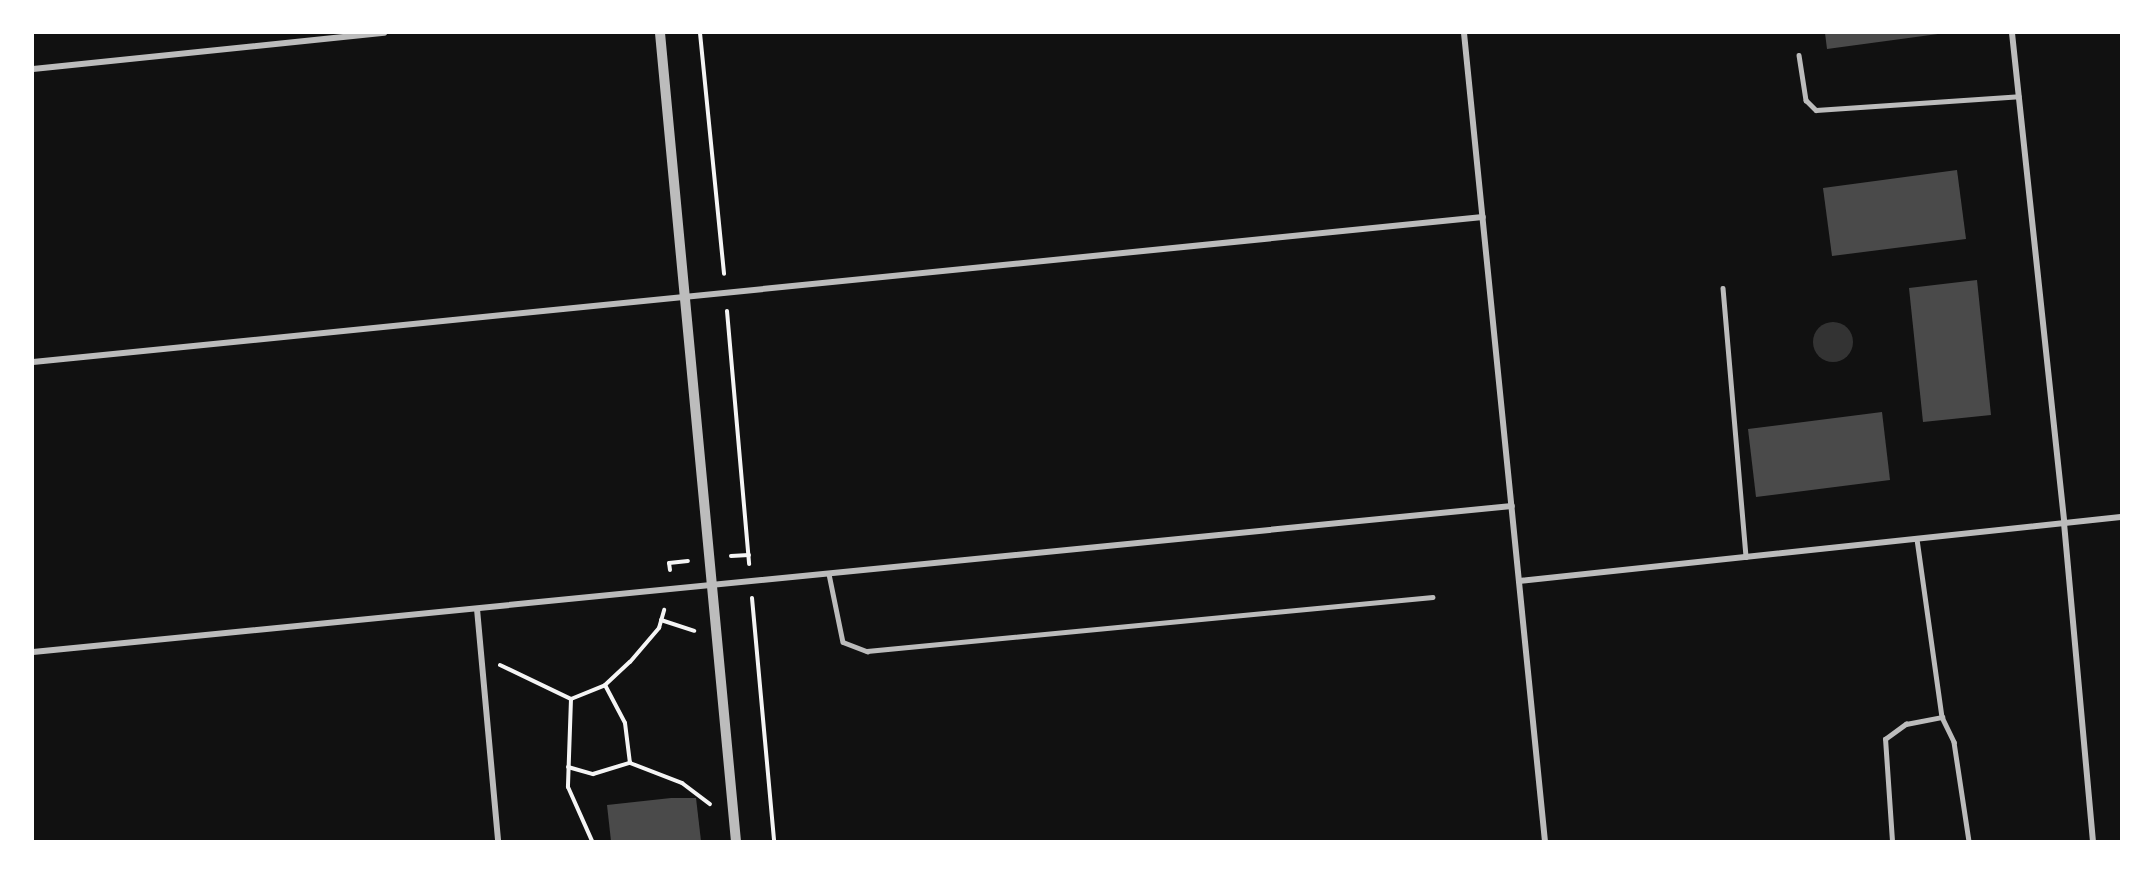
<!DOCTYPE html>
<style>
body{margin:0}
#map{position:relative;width:2154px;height:874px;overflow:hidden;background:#111;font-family:"Noto Serif",serif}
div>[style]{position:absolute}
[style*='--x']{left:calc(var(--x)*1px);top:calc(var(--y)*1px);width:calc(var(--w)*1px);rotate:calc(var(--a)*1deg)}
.water>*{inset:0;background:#333}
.round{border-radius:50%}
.building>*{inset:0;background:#4a4a4a}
.path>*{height:4px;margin:-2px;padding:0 2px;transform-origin:2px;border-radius:2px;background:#f5f5f5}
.service>*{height:4.5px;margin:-2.25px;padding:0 2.25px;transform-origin:2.25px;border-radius:2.25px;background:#bcbcbc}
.minor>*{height:6px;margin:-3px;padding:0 3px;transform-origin:3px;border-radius:3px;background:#bcbcbc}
.tertiary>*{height:10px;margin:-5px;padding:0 5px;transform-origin:5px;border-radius:5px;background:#bcbcbc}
span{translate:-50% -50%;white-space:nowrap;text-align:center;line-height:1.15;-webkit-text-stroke:6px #fff;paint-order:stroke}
.frame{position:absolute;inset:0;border:34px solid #fff;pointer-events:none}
</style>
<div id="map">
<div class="water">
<i class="round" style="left:1813px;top:322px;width:40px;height:40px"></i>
</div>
<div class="building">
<i style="clip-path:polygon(1825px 33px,1938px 33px,1938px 34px,1827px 49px)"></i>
<i style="clip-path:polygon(1957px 170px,1966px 239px,1832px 256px,1823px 188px)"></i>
<i style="clip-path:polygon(1977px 280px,1991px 415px,1923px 422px,1909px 288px)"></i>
<i style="clip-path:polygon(1882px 412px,1890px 480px,1756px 497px,1748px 429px)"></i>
<i style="clip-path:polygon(671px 798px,696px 798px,701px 841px,611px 841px,607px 805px)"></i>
</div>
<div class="path">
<i style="--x:700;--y:33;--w:242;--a:84.3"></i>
<i style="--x:727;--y:311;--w:254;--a:85"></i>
<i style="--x:731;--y:556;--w:18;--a:-3"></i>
<i style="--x:670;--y:570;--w:7;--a:-98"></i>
<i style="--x:669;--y:563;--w:19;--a:-6"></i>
<i style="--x:752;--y:598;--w:244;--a:84.8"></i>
<i style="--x:661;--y:620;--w:35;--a:18"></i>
<i style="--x:500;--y:665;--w:79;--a:25.6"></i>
<i style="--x:571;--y:699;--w:88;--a:92"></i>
<i style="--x:568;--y:787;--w:59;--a:66"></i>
<i style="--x:605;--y:685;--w:43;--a:62.2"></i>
<i style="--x:625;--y:723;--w:40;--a:82.9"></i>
<i style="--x:571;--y:699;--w:37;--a:-22"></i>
<i style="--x:605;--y:685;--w:34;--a:-43"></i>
<i style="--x:630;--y:662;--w:45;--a:-49.5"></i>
<i style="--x:659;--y:628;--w:19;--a:-74"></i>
<i style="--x:568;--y:767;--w:26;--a:16"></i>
<i style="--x:593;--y:774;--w:39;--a:-17"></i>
<i style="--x:630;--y:763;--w:56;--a:21"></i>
<i style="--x:682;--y:783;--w:35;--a:37"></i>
</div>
<div class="service">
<i style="--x:1799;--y:55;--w:46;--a:81.2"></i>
<i style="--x:1806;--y:100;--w:14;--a:45"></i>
<i style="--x:1816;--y:110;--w:203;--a:-3.9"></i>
<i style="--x:1723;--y:288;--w:270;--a:85.1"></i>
<i style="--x:1917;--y:539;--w:180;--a:82"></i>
<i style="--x:829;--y:574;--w:69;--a:78.4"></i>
<i style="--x:843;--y:642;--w:26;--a:21"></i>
<i style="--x:867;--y:651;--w:568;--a:-5.46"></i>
<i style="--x:1892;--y:841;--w:102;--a:-93.9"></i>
<i style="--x:1885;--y:739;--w:26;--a:-36"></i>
<i style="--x:1906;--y:724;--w:37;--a:-11"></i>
<i style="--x:1942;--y:717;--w:28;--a:64"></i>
<i style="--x:1954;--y:742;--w:100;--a:81.4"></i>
</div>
<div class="minor">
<i style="--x:1464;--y:33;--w:812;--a:84.28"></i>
<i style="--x:2012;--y:33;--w:493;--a:83.9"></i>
<i style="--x:2064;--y:523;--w:319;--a:84.8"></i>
<i style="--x:33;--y:69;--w:353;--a:-5.9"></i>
<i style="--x:33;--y:362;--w:1457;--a:-5.71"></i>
<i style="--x:1519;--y:581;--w:605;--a:-6.07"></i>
<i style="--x:477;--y:609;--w:233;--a:84.8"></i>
<i style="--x:33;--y:652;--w:1486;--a:-5.64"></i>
</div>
<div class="tertiary">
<i style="--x:660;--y:33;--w:812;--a:84.63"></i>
</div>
<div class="frame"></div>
</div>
